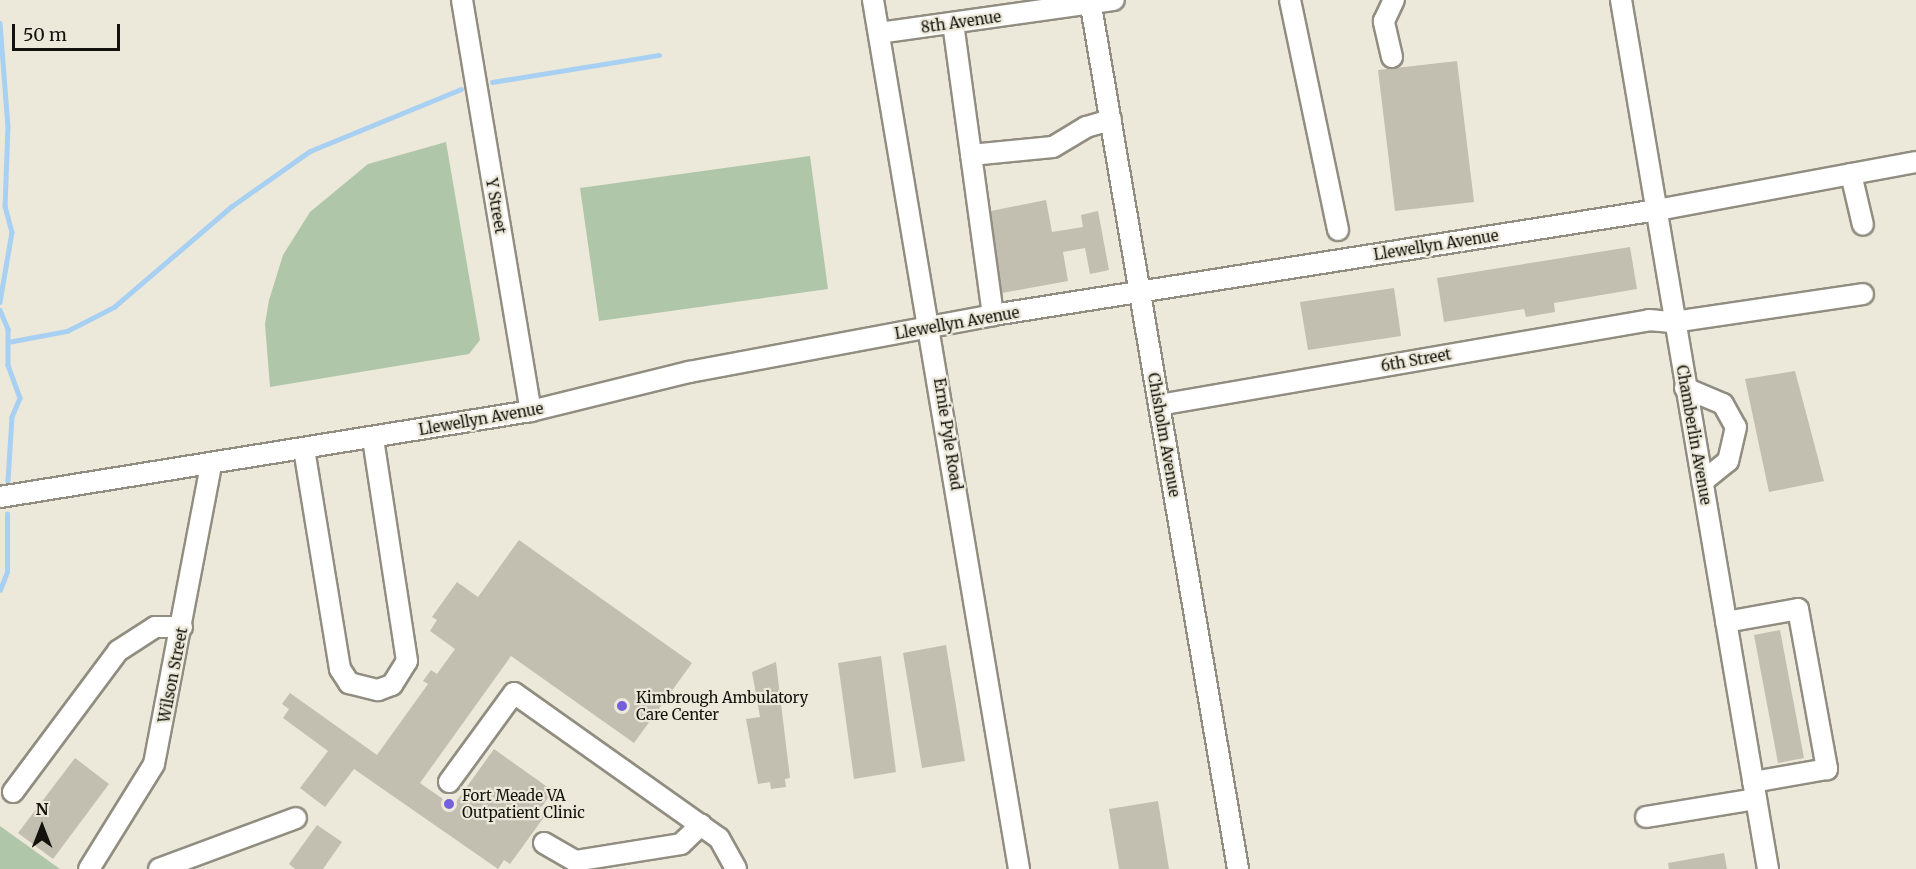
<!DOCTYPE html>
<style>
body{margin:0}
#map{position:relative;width:1916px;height:869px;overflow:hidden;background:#ede9da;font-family:Merriweather,serif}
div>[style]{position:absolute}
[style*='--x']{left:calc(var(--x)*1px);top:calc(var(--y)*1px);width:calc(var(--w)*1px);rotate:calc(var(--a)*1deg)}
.green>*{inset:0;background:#b0c6a9}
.stream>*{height:4.5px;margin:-2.25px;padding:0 2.25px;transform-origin:2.25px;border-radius:2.25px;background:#a7d0f2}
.building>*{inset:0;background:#c2beb0}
.roads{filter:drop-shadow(2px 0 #918d80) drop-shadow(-2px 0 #918d80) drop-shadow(0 2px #918d80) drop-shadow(0 -2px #918d80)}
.minor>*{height:20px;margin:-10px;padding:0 10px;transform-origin:10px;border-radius:10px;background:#fff}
.dots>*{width:16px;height:16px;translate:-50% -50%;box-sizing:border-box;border:3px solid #ede9da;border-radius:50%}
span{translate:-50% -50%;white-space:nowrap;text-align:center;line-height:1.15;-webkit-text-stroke:4.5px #ede9da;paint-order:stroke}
.street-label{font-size:15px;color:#13120d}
.poi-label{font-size:15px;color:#13120d}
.left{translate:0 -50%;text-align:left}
.north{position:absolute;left:12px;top:797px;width:60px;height:60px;-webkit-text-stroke:4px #ede9da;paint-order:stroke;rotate:0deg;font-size:16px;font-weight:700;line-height:24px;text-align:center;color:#13120d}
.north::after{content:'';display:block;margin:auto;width:21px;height:27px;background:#13120d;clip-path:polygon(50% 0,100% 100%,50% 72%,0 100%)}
.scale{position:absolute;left:12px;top:24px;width:108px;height:27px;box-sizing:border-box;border:3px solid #13120d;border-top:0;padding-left:8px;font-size:18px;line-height:21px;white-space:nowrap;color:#13120d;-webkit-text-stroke:4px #ede9da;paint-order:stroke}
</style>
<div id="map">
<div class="green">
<i style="clip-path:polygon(446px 142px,480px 340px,469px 354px,270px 387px,265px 324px,269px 300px,283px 255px,310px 212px,368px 164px)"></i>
<i style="clip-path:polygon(810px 156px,828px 289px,599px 321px,580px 188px)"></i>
<i style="clip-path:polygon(0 826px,60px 869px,0 869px)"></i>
</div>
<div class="stream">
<i style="--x:0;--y:23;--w:103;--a:85.6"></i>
<i style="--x:8;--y:126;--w:80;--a:92.1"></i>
<i style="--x:5;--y:206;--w:27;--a:75"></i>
<i style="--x:12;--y:232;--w:71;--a:99.7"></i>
<i style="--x:492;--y:82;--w:169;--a:-9.2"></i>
<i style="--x:0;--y:310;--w:21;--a:67"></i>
<i style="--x:8;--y:329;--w:36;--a:90"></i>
<i style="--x:8;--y:365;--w:35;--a:70"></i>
<i style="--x:20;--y:398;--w:21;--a:113"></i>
<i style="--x:12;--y:417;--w:64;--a:93.6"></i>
<i style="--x:8;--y:342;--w:60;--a:-10.6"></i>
<i style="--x:67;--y:331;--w:53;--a:-27.1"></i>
<i style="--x:114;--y:307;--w:155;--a:-40.6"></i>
<i style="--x:232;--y:206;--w:95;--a:-35.2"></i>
<i style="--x:310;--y:151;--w:163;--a:-22.3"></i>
<i style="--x:0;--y:590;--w:19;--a:-69"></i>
<i style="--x:7;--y:572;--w:58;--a:-90"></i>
</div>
<div class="building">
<i style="clip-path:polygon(1457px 61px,1474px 202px,1395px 211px,1378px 70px)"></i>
<i style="clip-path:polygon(1046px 200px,1052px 232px,1083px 227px,1081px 215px,1098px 211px,1109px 270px,1090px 274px,1085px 248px,1063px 252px,1068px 281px,1002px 293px,991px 211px)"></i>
<i style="clip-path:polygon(1630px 247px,1637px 289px,1554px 303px,1555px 312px,1526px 317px,1524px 309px,1444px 322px,1437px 278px)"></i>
<i style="clip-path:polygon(1394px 288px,1401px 336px,1308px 350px,1300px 302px)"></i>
<i style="clip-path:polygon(1795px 371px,1824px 481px,1769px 492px,1745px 379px)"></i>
<i style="clip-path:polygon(519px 540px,692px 663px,634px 743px,511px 656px,420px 783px,453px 806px,494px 749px,553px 791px,538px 812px,544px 817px,510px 864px,504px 860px,498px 869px,354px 769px,325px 807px,300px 788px,328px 751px,283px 718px,289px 709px,282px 704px,290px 693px,377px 755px,428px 684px,423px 681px,431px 670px,437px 674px,455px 649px,430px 631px,437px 620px,432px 617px,457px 582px,478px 597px)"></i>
<i style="clip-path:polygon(1780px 630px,1804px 758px,1778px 763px,1754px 635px)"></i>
<i style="clip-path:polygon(946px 645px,965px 761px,922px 768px,903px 653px)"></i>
<i style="clip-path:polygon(881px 656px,896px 772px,854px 779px,838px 663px)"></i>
<i style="clip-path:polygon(776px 662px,790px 778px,785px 779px,786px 787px,771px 789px,770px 782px,758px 784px,746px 719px,760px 717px,752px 672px)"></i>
<i style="clip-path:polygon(75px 758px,109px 784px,53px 859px,18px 833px)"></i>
<i style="clip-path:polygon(1158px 801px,1169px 869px,1119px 869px,1109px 809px)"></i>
<i style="clip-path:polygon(317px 825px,342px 842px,323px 869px,295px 869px,289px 864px)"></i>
<i style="clip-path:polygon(1724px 853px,1727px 869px,1669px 869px,1668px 863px)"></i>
</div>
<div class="roads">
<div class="minor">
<i style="--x:462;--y:0;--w:417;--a:80.5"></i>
<i style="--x:873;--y:0;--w:881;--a:80.46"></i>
<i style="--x:1090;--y:0;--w:882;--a:80.33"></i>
<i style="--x:1290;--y:0;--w:235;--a:78.2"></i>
<i style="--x:1621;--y:0;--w:881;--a:80.4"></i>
<i style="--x:953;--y:23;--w:295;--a:82.2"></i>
<i style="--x:879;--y:33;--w:237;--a:-8"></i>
<i style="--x:1392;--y:57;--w:37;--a:-103"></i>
<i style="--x:1384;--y:21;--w:23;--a:-65"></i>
<i style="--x:971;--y:155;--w:82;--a:-5.6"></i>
<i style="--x:1053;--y:147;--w:39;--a:-31"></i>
<i style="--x:1086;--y:127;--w:26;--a:-16"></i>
<i style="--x:1851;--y:174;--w:52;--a:76.8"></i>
<i style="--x:1685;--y:388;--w:41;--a:22.8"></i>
<i style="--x:1723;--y:404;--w:26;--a:61"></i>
<i style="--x:1736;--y:427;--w:35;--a:103"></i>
<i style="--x:1728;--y:461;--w:33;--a:141"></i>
<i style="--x:1159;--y:405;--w:497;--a:-9.8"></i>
<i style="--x:1649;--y:320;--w:25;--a:5"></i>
<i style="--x:1674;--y:322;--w:191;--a:-8.4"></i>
<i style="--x:304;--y:449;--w:223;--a:80.7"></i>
<i style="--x:340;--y:669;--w:17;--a:57"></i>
<i style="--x:349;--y:683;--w:30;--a:14"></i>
<i style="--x:378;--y:690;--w:15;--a:-20"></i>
<i style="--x:392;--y:685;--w:28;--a:-58"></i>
<i style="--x:407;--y:661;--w:225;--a:-98.7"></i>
<i style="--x:0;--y:497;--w:538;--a:-9.2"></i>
<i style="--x:531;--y:411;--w:163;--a:-13.9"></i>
<i style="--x:689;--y:372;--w:309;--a:-10.6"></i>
<i style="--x:993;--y:315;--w:672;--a:-8.99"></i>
<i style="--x:1657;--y:210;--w:263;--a:-10.5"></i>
<i style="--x:1726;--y:622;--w:73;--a:-10.2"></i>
<i style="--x:1798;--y:609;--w:163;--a:79.7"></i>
<i style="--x:1827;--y:769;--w:75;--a:170"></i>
<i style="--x:449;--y:782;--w:110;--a:-53.9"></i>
<i style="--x:514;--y:693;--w:251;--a:35.3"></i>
<i style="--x:719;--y:838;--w:35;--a:61"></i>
<i style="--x:13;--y:792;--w:176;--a:-53.3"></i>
<i style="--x:118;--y:651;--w:44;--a:-33"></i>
<i style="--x:155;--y:627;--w:27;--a:0"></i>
<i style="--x:1646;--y:817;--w:111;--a:-9.3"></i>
<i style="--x:544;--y:843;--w:36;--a:30"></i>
<i style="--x:575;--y:861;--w:107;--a:-9.1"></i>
<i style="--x:681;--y:844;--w:28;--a:-44"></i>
<i style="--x:89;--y:869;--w:123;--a:-58.2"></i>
<i style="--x:154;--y:764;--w:305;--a:-79.2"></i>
<i style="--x:159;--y:869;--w:146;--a:-20.4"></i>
</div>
</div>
<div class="dots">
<i style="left:622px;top:706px;background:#7560db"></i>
<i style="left:449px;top:804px;background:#7560db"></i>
</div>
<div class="street-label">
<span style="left:961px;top:22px;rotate:-8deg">8th Avenue</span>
<span style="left:496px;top:206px;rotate:80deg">Y Street</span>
<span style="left:1436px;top:245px;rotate:-9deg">Llewellyn Avenue</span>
<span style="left:957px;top:323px;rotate:-10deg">Llewellyn Avenue</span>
<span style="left:1416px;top:360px;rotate:-10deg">6th Street</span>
<span style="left:481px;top:419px;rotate:-10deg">Llewellyn Avenue</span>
<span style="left:948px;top:434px;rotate:81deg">Ernie Pyle Road</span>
<span style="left:1164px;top:435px;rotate:80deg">Chisholm Avenue</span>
<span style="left:1694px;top:435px;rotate:80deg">Chamberlin Avenue</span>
<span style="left:173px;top:675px;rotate:-79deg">Wilson Street</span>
</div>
<div class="poi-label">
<span class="left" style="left:636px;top:706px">Kimbrough Ambulatory<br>Care Center</span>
<span class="left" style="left:462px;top:804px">Fort Meade VA<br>Outpatient Clinic</span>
</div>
<div class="north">N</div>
<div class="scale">50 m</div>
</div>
